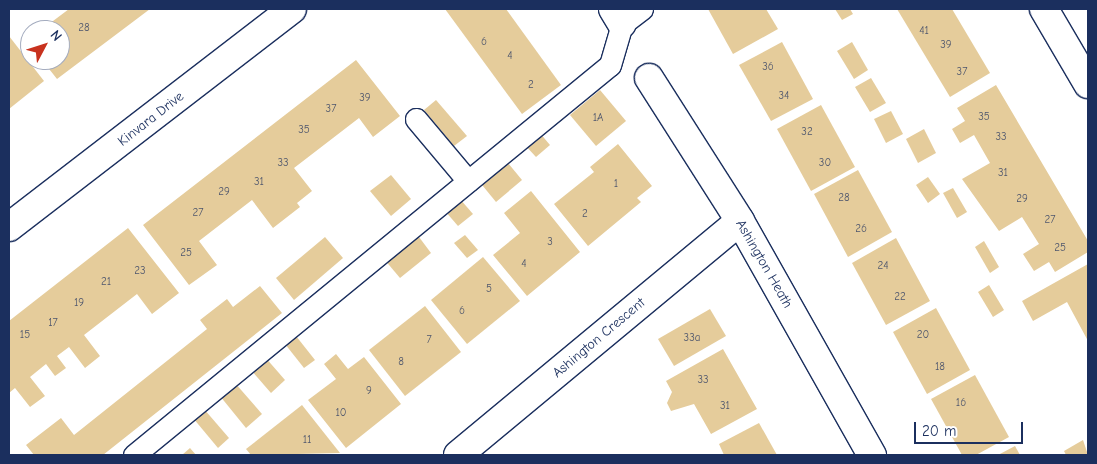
<!DOCTYPE html>
<style>
body{margin:0}
#map{position:relative;width:1097px;height:464px;overflow:hidden;background:#fff;font-family:"Comic Neue",sans-serif}
div>[style]{position:absolute}
[style*='--x']{left:calc(var(--x)*1px);top:calc(var(--y)*1px);width:calc(var(--w)*1px);rotate:calc(var(--a)*1deg)}
.building>*{inset:0;background:#e5cc9b}
.roads{filter:drop-shadow(1px 0 #1b2f5e) drop-shadow(-1px 0 #1b2f5e) drop-shadow(0 1px #1b2f5e) drop-shadow(0 -1px #1b2f5e)}
.service>*{height:21px;margin:-10.5px;padding:0 10.5px;transform-origin:10.5px;border-radius:10.5px;background:#fff}
.minor>*{height:28px;margin:-14px;padding:0 14px;transform-origin:14px;border-radius:14px;background:#fff}
span{translate:-50% -50%;white-space:nowrap;text-align:center;line-height:1.15;-webkit-text-stroke:4px #fff;paint-order:stroke}
.number-label{font-size:11px;color:#4e566d}
.number-label span{-webkit-text-stroke-width:0}
.street-label{font-size:14px;color:#1b2f5e}
.frame{position:absolute;inset:0;border:10px solid #1b2f5e;pointer-events:none}
.north{position:absolute;left:20px;top:20px;width:50px;height:50px;box-sizing:border-box;background:#fff;border:1px solid #a4acbf;border-radius:50%;rotate:50deg;font-size:14px;font-weight:700;line-height:20px;text-align:center;color:#1b2f5e}
.north::after{content:'';display:block;margin:auto;width:18px;height:22px;background:#c8321e;clip-path:polygon(50% 0,100% 100%,50% 72%,0 100%)}
.scale{position:absolute;left:914px;top:422px;width:109px;height:22px;box-sizing:border-box;border:2px solid #1b2f5e;border-top:0;padding-left:6px;font-size:15px;line-height:18px;white-space:nowrap;color:#1b2f5e;-webkit-text-stroke:4px #fff;paint-order:stroke}
</style>
<div id="map">
<div class="building">
<i style="clip-path:polygon(69px 9px,150px 9px,57px 79px,42px 60px,60px 60px,60px 30px,41px 30px)"></i>
<i style="clip-path:polygon(445px 9px,506px 9px,561px 85px,522px 114px)"></i>
<i style="clip-path:polygon(708px 9px,766px 9px,778px 29px,733px 54px)"></i>
<i style="clip-path:polygon(835px 9px,850px 9px,853px 14px,842px 20px)"></i>
<i style="clip-path:polygon(897px 9px,952px 9px,990px 73px,950px 97px)"></i>
<i style="clip-path:polygon(9px 36px,44px 81px,9px 109px)"></i>
<i style="clip-path:polygon(782px 42px,813px 99px,771px 121px,739px 65px)"></i>
<i style="clip-path:polygon(852px 42px,868px 70px,854px 79px,837px 51px)"></i>
<i style="clip-path:polygon(356px 60px,400px 116px,373px 137px,359px 118px,294px 168px,312px 191px,297px 203px,300px 207px,273px 228px,252px 200px,199px 241px,217px 265px,189px 285px,143px 225px)"></i>
<i style="clip-path:polygon(871px 78px,886px 103px,870px 112px,855px 87px)"></i>
<i style="clip-path:polygon(996px 85px,1088px 241px,1088px 252px,1055px 272px,1049px 262px,1034px 271px,1023px 254px,1039px 244px,1022px 217px,999px 231px,962px 179px,990px 163px,974px 135px,960px 143px,952px 129px,965px 121px,957px 108px)"></i>
<i style="clip-path:polygon(600px 90px,626px 121px,596px 146px,570px 115px)"></i>
<i style="clip-path:polygon(436px 100px,467px 136px,454px 146px,424px 110px)"></i>
<i style="clip-path:polygon(821px 105px,855px 167px,811px 191px,777px 129px)"></i>
<i style="clip-path:polygon(891px 111px,903px 134px,886px 143px,874px 119px)"></i>
<i style="clip-path:polygon(924px 129px,936px 153px,918px 163px,906px 139px)"></i>
<i style="clip-path:polygon(539px 132px,550px 145px,536px 157px,524px 144px)"></i>
<i style="clip-path:polygon(618px 144px,652px 186px,637px 198px,641px 202px,588px 246px,554px 204px,594px 172px,590px 167px)"></i>
<i style="clip-path:polygon(504px 158px,522px 180px,496px 202px,478px 180px)"></i>
<i style="clip-path:polygon(858px 170px,892px 232px,848px 257px,814px 194px)"></i>
<i style="clip-path:polygon(391px 175px,411px 199px,391px 216px,370px 191px)"></i>
<i style="clip-path:polygon(928px 177px,940px 194px,928px 203px,916px 185px)"></i>
<i style="clip-path:polygon(953px 188px,967px 212px,957px 218px,943px 193px)"></i>
<i style="clip-path:polygon(531px 191px,580px 252px,527px 296px,493px 255px,520px 233px,504px 213px)"></i>
<i style="clip-path:polygon(460px 199px,473px 214px,458px 226px,445px 211px)"></i>
<i style="clip-path:polygon(128px 228px,179px 293px,152px 314px,137px 294px,84px 335px,100px 356px,85px 368px,69px 347px,57px 356px,66px 368px,55px 376px,46px 364px,30px 377px,45px 396px,30px 407px,15px 388px,9px 393px,9px 321px)"></i>
<i style="clip-path:polygon(416px 233px,431px 253px,400px 278px,384px 259px)"></i>
<i style="clip-path:polygon(465px 235px,478px 250px,467px 258px,454px 243px)"></i>
<i style="clip-path:polygon(325px 237px,343px 258px,294px 300px,276px 278px)"></i>
<i style="clip-path:polygon(896px 238px,930px 301px,886px 325px,852px 263px)"></i>
<i style="clip-path:polygon(984px 241px,999px 267px,990px 273px,975px 247px)"></i>
<i style="clip-path:polygon(483px 257px,520px 301px,467px 344px,431px 300px)"></i>
<i style="clip-path:polygon(1088px 264px,1088px 341px,1067px 302px,1033px 321px,1022px 301px)"></i>
<i style="clip-path:polygon(989px 285px,1004px 310px,993px 317px,978px 292px)"></i>
<i style="clip-path:polygon(260px 286px,282px 313px,103px 455px,34px 455px,26px 445px,61px 418px,74px 435px,207px 329px,200px 320px,227px 299px,233px 307px)"></i>
<i style="clip-path:polygon(425px 306px,461px 352px,405px 396px,369px 350px)"></i>
<i style="clip-path:polygon(936px 308px,970px 370px,927px 394px,893px 332px)"></i>
<i style="clip-path:polygon(710px 309px,726px 336px,674px 366px,658px 339px)"></i>
<i style="clip-path:polygon(296px 336px,315px 360px,304px 368px,285px 344px)"></i>
<i style="clip-path:polygon(723px 349px,757px 409px,711px 434px,694px 404px,671px 411px,667px 403px,672px 392px,666px 381px)"></i>
<i style="clip-path:polygon(336px 354px,348px 369px,364px 357px,401px 404px,346px 448px,308px 400px,336px 379px,324px 364px)"></i>
<i style="clip-path:polygon(265px 357px,285px 380px,271px 393px,251px 370px)"></i>
<i style="clip-path:polygon(975px 375px,1009px 437px,976px 455px,962px 455px,931px 399px)"></i>
<i style="clip-path:polygon(235px 383px,262px 414px,246px 428px,220px 396px)"></i>
<i style="clip-path:polygon(302px 405px,340px 453px,251px 455px,246px 449px)"></i>
<i style="clip-path:polygon(204px 409px,229px 438px,218px 448px,193px 418px)"></i>
<i style="clip-path:polygon(759px 423px,777px 455px,724px 455px,719px 444px)"></i>
<i style="clip-path:polygon(1083px 440px,1088px 455px,1066px 455px,1064px 451px)"></i>
<i style="clip-path:polygon(1015px 446px,1020px 455px,998px 455px)"></i>
<i style="clip-path:polygon(190px 448px,196px 455px,182px 455px)"></i>
</div>
<div class="roads">
<div class="service">
<i style="--x:416;--y:119;--w:81;--a:50"></i>
<i style="--x:134;--y:455;--w:615;--a:-39.33"></i>
<i style="--x:610;--y:65;--w:43;--a:-73.7"></i>
<i style="--x:622;--y:24;--w:25;--a:-37"></i>
</div>
<div class="minor">
<i style="--x:613;--y:9;--w:17;--a:59"></i>
<i style="--x:1044;--y:9;--w:87;--a:59.6"></i>
<i style="--x:649;--y:78;--w:169;--a:57.5"></i>
<i style="--x:740;--y:221;--w:269;--a:60.6"></i>
<i style="--x:9;--y:227;--w:357;--a:-37.6"></i>
<i style="--x:458;--y:455;--w:366;--a:-39.7"></i>
</div>
</div>
<div class="number-label">
<span style="left:84px;top:28px">28</span>
<span style="left:924px;top:31px">41</span>
<span style="left:484px;top:42px">6</span>
<span style="left:946px;top:45px">39</span>
<span style="left:510px;top:56px">4</span>
<span style="left:768px;top:67px">36</span>
<span style="left:962px;top:72px">37</span>
<span style="left:531px;top:85px">2</span>
<span style="left:784px;top:96px">34</span>
<span style="left:365px;top:98px">39</span>
<span style="left:331px;top:109px">37</span>
<span style="left:984px;top:117px">35</span>
<span style="left:598px;top:118px">1A</span>
<span style="left:304px;top:130px">35</span>
<span style="left:807px;top:132px">32</span>
<span style="left:1001px;top:137px">33</span>
<span style="left:283px;top:163px">33</span>
<span style="left:825px;top:163px">30</span>
<span style="left:1003px;top:173px">31</span>
<span style="left:259px;top:182px">31</span>
<span style="left:616px;top:184px">1</span>
<span style="left:224px;top:192px">29</span>
<span style="left:844px;top:198px">28</span>
<span style="left:1022px;top:199px">29</span>
<span style="left:198px;top:213px">27</span>
<span style="left:585px;top:214px">2</span>
<span style="left:1050px;top:220px">27</span>
<span style="left:861px;top:229px">26</span>
<span style="left:550px;top:242px">3</span>
<span style="left:1060px;top:248px">25</span>
<span style="left:186px;top:253px">25</span>
<span style="left:524px;top:264px">4</span>
<span style="left:883px;top:266px">24</span>
<span style="left:140px;top:271px">23</span>
<span style="left:106px;top:282px">21</span>
<span style="left:489px;top:289px">5</span>
<span style="left:900px;top:297px">22</span>
<span style="left:79px;top:303px">19</span>
<span style="left:462px;top:311px">6</span>
<span style="left:53px;top:323px">17</span>
<span style="left:25px;top:335px">15</span>
<span style="left:923px;top:335px">20</span>
<span style="left:692px;top:338px">33a</span>
<span style="left:429px;top:340px">7</span>
<span style="left:401px;top:362px">8</span>
<span style="left:940px;top:367px">18</span>
<span style="left:703px;top:380px">33</span>
<span style="left:369px;top:391px">9</span>
<span style="left:961px;top:403px">16</span>
<span style="left:725px;top:406px">31</span>
<span style="left:341px;top:413px">10</span>
<span style="left:307px;top:440px">11</span>
</div>
<div class="street-label">
<span style="left:151px;top:119px;rotate:-38deg">Kinvara Drive</span>
<span style="left:764px;top:264px;rotate:60deg">Ashington Heath</span>
<span style="left:599px;top:338px;rotate:-40deg">Ashington Crescent</span>
</div>
<div class="frame"></div>
<div class="north">N</div>
<div class="scale">20 m</div>
</div>
